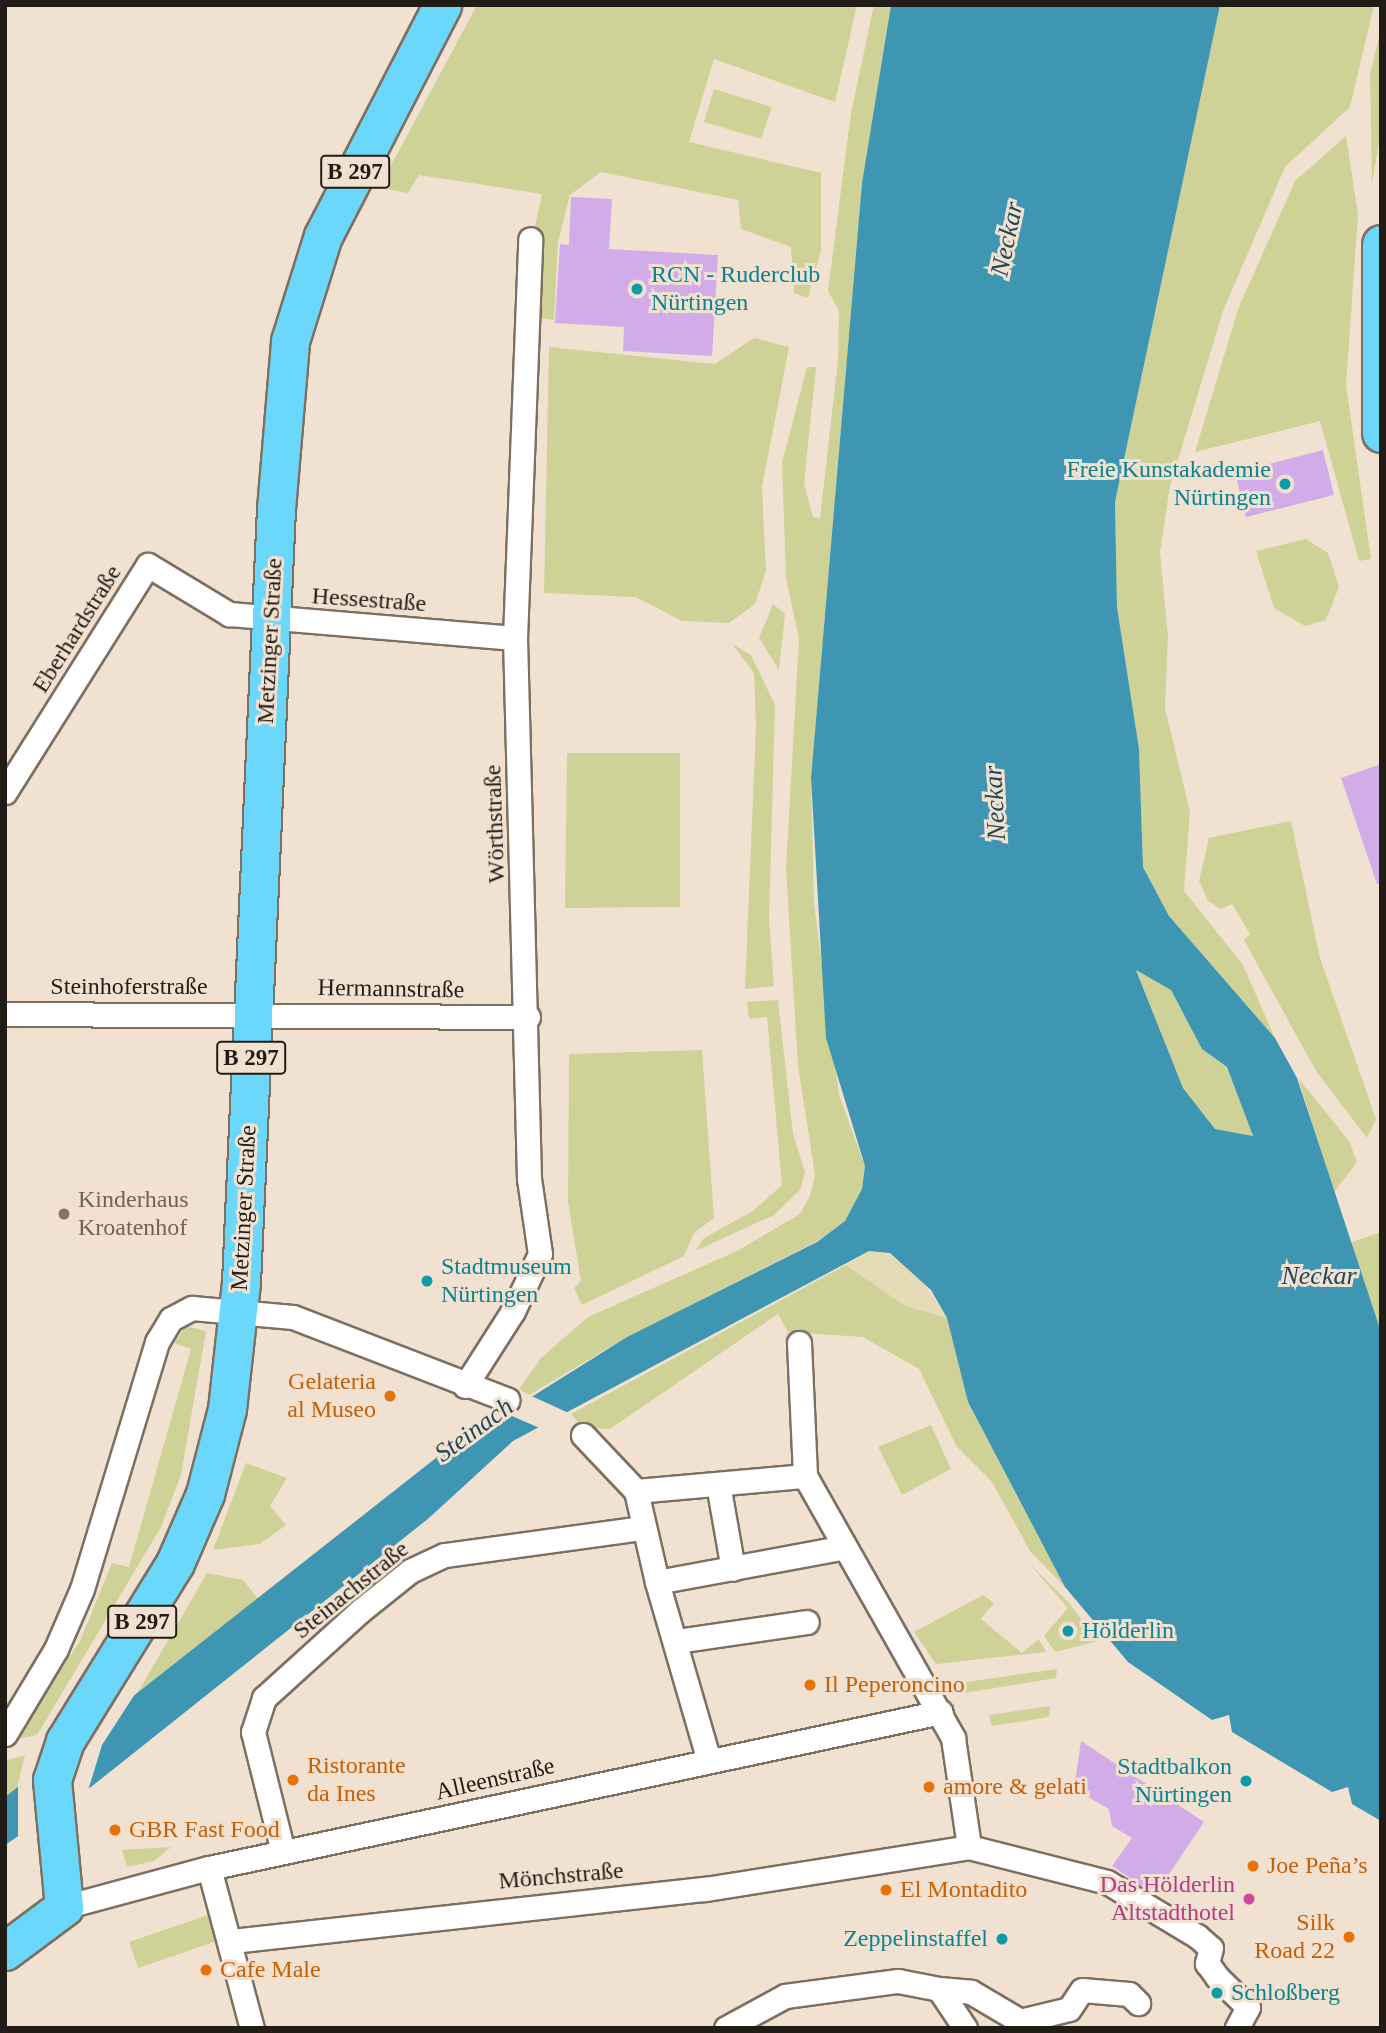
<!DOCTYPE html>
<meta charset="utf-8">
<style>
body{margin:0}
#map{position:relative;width:1386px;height:2033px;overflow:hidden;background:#f1e1d1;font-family:"Times New Roman",serif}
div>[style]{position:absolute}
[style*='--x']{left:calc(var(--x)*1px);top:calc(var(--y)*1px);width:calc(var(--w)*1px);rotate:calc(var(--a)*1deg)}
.green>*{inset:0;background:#cfd296}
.sand>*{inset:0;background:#e5dbb6}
.water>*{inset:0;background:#3f96b2}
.pier>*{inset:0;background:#f1e1d1}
.building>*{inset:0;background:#d2ace8}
.roads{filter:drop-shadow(2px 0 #7d6f61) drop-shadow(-2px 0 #7d6f61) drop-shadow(0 2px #7d6f61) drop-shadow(0 -2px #7d6f61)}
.street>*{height:23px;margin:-11.5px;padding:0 11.5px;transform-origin:11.5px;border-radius:11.5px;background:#fff}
.primary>*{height:37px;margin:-18.5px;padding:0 18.5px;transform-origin:18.5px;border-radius:18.5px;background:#6bd7fa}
.dots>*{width:19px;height:19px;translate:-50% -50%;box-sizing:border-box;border:4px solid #f1e1d1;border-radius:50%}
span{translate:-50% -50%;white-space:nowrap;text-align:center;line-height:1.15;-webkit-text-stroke:6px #f1e1d1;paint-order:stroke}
.shield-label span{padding:2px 5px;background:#f1e1d1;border:2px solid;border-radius:5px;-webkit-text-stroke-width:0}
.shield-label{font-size:23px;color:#221c16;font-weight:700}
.culture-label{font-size:24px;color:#0d838f}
.left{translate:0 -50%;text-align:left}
.right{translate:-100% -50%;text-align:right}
.street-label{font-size:24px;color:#221c16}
.education-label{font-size:24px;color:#785e54}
.food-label{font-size:24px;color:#c56008}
.hotel-label{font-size:24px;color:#b23c85}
.water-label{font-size:26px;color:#224855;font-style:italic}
.frame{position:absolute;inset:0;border:7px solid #221c16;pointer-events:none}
</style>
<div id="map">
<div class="green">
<i style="clip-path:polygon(477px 5px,857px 5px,835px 102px,714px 59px,689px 142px,821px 173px,821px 250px,808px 298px,794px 293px,791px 247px,741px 229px,738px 200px,601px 172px,570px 195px,558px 242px,554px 320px,531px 317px,533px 236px,542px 194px,419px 175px,408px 193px,379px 188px)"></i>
<i style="clip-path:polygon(874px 5px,891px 5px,862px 183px,811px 778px,814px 903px,839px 1095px,865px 1166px,862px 1189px,845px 1221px,817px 1241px,627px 1337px,529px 1395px,519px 1389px,541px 1358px,588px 1317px,737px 1251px,800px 1214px,810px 1196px,815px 1175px,798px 1066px,786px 868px,799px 639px,786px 578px,782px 463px,807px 367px,816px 367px,804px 484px,813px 517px,820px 518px,838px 360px,839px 311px,828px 291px,851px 113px)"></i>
<i style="clip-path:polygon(1220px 5px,1374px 5px,1350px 107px,1285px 167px,1223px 311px,1170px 486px,1160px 552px,1168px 636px,1165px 708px,1190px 812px,1184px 891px,1243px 965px,1275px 1038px,1169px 916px,1143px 867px,1139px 749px,1117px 607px,1115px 502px)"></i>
<i style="clip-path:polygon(1381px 29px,1381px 130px,1372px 183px,1370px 74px)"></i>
<i style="clip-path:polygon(714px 89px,772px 107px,761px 139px,704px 122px)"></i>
<i style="clip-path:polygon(1346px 136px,1358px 215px,1346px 385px,1371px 559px,1359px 561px,1320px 421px,1195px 452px,1238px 309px,1295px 181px)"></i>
<i style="clip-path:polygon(754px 338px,789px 347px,762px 487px,766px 571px,755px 604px,729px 623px,682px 621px,636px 597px,544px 593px,549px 347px,715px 364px)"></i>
<i style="clip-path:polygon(1306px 539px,1328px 553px,1339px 587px,1326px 620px,1305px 626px,1274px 608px,1256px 551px)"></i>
<i style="clip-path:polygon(773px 604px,785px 614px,779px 670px,759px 638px)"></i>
<i style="clip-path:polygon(732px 644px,751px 655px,775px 705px,769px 919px,774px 986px,745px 989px,756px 726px,754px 673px)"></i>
<i style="clip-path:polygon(567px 753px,680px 753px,680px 907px,565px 908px)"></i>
<i style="clip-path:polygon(1291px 821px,1320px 958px,1376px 1119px,1367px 1138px,1316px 1071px,1244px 940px,1250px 934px,1232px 904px,1221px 909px,1208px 901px,1199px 881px,1209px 838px)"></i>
<i style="clip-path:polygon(1136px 969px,1171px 990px,1202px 1049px,1227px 1067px,1253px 1136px,1215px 1129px,1183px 1088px)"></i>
<i style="clip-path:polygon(778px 1000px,793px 1134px,805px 1172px,800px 1190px,774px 1215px,695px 1251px,704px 1238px,753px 1211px,782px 1185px,767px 1017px,749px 1019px,747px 1002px)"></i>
<i style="clip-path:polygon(702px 1050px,714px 1218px,694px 1233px,684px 1256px,582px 1305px,574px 1288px,581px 1281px,568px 1202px,569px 1054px)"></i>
<i style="clip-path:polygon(1298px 1078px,1349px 1141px,1357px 1162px,1334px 1192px)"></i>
<i style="clip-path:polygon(1381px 1232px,1381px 1332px,1349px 1243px)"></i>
<i style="clip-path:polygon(846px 1265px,904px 1305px,947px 1318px,968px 1402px,1065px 1587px,1030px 1551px,992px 1482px,957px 1447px,919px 1369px,863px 1337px,788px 1332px,778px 1314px,610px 1429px,582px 1427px,571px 1414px)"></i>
<i style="clip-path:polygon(186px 1326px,206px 1331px,181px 1475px,161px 1527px,37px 1735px,13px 1740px,80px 1641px,112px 1563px,129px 1567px,191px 1349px,174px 1343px)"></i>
<i style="clip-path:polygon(931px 1425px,951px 1469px,902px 1495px,878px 1447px)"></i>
<i style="clip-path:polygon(246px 1463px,287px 1478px,270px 1506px,286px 1525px,260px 1544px,213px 1550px)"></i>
<i style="clip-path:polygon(1027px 1561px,1069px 1603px,1098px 1641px,1055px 1652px,1044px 1636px,1068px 1608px)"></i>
<i style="clip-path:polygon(207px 1573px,243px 1580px,259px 1600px,134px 1699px)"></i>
<i style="clip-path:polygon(983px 1595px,994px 1603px,981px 1619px,1022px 1653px,1039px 1639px,1046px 1652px,936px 1664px,914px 1632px)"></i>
<i style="clip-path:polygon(1057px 1669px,1056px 1678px,958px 1694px,938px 1686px)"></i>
<i style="clip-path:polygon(1050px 1706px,1049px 1717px,992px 1726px,989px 1715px)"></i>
<i style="clip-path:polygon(25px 1755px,17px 1788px,5px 1797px,5px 1761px)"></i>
<i style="clip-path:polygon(171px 1847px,154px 1861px,127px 1867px,122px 1850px)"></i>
<i style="clip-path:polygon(214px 1913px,223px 1939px,138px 1968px,129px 1942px)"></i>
</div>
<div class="sand">
<i style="clip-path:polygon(869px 1251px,890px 1253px,917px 1273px,947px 1318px,904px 1305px,846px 1265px)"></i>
</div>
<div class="water">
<i style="clip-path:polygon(evenodd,891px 5px,1220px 5px,1115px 502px,1117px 607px,1139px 749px,1143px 867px,1169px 916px,1275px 1038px,1297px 1078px,1381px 1332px,1381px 1821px,1352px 1804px,1348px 1787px,1332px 1792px,1232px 1732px,1229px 1715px,1212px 1720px,1128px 1662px,1065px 1587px,968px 1402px,947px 1318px,931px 1290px,890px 1253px,869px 1251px,513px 1441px,429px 1518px,91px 1787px,5px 1845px,5px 1797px,441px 1454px,627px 1337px,817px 1242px,845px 1221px,862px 1189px,865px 1166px,826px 1038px,811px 778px,862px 183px,891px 5px,1136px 970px,1171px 990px,1202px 1049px,1227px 1067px,1253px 1136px,1215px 1129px,1183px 1088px,1136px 970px)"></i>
</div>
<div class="pier">
<i style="clip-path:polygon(525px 1393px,571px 1414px,573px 1417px,544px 1430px,505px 1413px)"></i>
<i style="clip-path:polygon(135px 1694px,102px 1745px,87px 1794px,18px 1841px,18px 1783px)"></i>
</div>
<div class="building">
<i style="clip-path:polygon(571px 197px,612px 199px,609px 249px,718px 255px,712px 356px,623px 351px,624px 327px,555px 323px,560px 244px,569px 245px)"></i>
<i style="clip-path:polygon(1323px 450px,1334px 495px,1246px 517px,1235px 473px)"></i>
<i style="clip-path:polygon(1381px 764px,1381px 884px,1377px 884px,1341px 778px)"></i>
<i style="clip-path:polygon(1081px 1741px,1204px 1822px,1155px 1895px,1112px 1866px,1132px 1838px,1112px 1826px,1109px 1809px,1074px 1789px)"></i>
</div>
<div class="roads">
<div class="street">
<i style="--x:5;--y:792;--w:268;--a:-57.8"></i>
<i style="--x:148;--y:565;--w:95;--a:31.2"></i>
<i style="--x:229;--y:614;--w:287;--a:4.8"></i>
<i style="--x:5;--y:1014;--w:523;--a:0.33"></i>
<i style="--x:799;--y:1343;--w:133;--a:87.4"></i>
<i style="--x:465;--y:1386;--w:89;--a:-57.4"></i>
<i style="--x:513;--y:1311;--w:63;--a:-64.7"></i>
<i style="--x:540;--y:1254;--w:76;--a:-98.3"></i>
<i style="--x:529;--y:1179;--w:541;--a:-91.48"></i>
<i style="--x:515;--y:638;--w:399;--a:-87.8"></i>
<i style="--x:583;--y:1435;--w:77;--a:46.6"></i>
<i style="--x:636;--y:1491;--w:170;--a:-5.1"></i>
<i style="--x:805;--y:1476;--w:301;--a:60.5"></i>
<i style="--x:953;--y:1738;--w:110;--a:81.6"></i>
<i style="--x:969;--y:1847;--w:142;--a:14.2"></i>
<i style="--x:1107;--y:1882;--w:105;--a:31"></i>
<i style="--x:1197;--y:1936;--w:18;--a:41"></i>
<i style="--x:1211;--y:1948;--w:16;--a:105"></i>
<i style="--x:1207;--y:1963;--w:17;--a:54"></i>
<i style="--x:1217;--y:1977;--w:43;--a:44.1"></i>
<i style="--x:1248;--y:2007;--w:24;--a:118"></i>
<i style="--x:718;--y:1484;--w:86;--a:80"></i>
<i style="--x:636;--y:1491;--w:93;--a:77"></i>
<i style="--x:657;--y:1582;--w:187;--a:-10.5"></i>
<i style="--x:657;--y:1582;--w:183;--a:73.8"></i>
<i style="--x:677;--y:1641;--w:131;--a:-8.3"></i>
<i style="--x:5;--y:1734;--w:99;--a:-59"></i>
<i style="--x:56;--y:1649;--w:65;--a:-66.6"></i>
<i style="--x:82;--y:1589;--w:258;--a:-73.1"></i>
<i style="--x:157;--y:1342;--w:27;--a:-59"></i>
<i style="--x:171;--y:1319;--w:24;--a:-28"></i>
<i style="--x:192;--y:1308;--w:101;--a:5.1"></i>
<i style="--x:293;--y:1317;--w:230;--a:21.1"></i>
<i style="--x:283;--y:1852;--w:124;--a:-104"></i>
<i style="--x:253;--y:1732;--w:36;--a:-72"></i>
<i style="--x:264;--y:1698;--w:130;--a:-42.2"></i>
<i style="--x:360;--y:1611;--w:64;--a:-38.7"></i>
<i style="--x:410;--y:1571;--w:38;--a:-25"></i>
<i style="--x:445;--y:1555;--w:199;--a:-7.8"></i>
<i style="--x:209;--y:1868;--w:166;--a:75"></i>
<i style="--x:64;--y:1907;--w:150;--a:-15.1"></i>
<i style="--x:209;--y:1868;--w:748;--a:-12.03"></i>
<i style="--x:232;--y:1941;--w:476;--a:-6.3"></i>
<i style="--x:705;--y:1889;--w:267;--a:-9"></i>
<i style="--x:939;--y:1989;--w:32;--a:5"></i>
<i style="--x:971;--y:1992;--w:57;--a:30.6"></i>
<i style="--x:1020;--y:2021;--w:50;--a:-13.8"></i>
<i style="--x:1069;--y:2009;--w:23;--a:-56"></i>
<i style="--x:1082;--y:1990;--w:47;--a:4.9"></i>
<i style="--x:1129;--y:1994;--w:13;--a:45"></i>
<i style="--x:726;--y:2028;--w:67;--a:-28.5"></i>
<i style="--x:785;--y:1996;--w:114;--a:-7.6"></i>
<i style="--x:898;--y:1981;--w:42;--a:11"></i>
<i style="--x:939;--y:1989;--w:47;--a:56.3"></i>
</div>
<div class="primary">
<i style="--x:1381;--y:244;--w:189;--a:90"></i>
<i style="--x:5;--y:1951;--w:74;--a:-36.7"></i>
<i style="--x:64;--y:1907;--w:128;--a:-95.4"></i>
<i style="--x:52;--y:1780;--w:41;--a:-71.6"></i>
<i style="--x:65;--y:1741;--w:209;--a:-58.3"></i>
<i style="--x:175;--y:1563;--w:75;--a:-66.5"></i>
<i style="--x:205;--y:1494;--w:88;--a:-75.5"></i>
<i style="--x:227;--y:1409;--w:128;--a:-83.7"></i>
<i style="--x:241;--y:1282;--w:774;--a:-87.41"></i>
<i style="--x:276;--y:509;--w:169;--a:-85.2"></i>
<i style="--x:290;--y:341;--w:110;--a:-72.6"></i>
<i style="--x:323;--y:236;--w:260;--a:-62.7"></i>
</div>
</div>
<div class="dots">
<i style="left:637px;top:289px;background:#0f9aa8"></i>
<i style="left:1285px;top:484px;background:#0f9aa8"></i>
<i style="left:64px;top:1214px;background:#8d6e63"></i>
<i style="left:427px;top:1281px;background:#0f9aa8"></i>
<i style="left:390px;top:1396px;background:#e8710a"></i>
<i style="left:1068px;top:1631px;background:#0f9aa8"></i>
<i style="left:810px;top:1685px;background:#e8710a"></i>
<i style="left:293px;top:1780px;background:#e8710a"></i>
<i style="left:1246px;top:1781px;background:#0f9aa8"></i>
<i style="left:929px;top:1787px;background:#e8710a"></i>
<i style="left:115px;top:1830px;background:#e8710a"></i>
<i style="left:1253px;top:1866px;background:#e8710a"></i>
<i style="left:886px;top:1890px;background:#e8710a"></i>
<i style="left:1249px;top:1899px;background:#d1479c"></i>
<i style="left:1349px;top:1937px;background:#e8710a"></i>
<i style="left:1002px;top:1939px;background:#0f9aa8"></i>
<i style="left:206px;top:1970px;background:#e8710a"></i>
<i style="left:1217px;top:1993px;background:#0f9aa8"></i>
</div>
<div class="shield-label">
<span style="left:355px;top:172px">B 297</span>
<span style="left:251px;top:1058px">B 297</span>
<span style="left:142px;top:1622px">B 297</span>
</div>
<div class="culture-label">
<span class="left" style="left:651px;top:289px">RCN - Ruderclub<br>Nürtingen</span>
<span class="right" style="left:1271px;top:484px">Freie Kunstakademie<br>Nürtingen</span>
<span class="left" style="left:441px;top:1281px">Stadtmuseum<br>Nürtingen</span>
<span class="left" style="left:1082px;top:1631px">Hölderlin</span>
<span class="right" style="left:1232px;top:1781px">Stadtbalkon<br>Nürtingen</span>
<span class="right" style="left:988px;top:1939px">Zeppelinstaffel</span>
<span class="left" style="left:1231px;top:1993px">Schloßberg</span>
</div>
<div class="street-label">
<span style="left:369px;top:600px;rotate:4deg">Hessestraße</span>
<span style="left:77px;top:629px;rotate:-58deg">Eberhardstraße</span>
<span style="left:270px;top:641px;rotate:-87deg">Metzinger Straße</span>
<span style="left:495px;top:824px;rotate:-92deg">Wörthstraße</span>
<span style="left:129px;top:987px">Steinhoferstraße</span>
<span style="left:391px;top:989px;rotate:1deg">Hermannstraße</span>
<span style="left:244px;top:1208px;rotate:-87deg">Metzinger Straße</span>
<span style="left:351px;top:1590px;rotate:-39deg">Steinachstraße</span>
<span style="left:495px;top:1779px;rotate:-13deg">Alleenstraße</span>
<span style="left:561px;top:1876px;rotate:-5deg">Mönchstraße</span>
</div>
<div class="education-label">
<span class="left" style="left:78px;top:1214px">Kinderhaus<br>Kroatenhof</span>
</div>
<div class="food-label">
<span class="right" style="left:376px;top:1396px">Gelateria<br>al Museo</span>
<span class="left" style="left:824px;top:1685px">Il Peperoncino</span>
<span class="left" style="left:307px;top:1780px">Ristorante<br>da Ines</span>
<span class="left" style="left:943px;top:1787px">amore &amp; gelati</span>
<span class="left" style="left:129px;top:1830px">GBR Fast Food</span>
<span class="left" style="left:1267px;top:1866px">Joe Peña’s</span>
<span class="left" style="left:900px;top:1890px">El Montadito</span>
<span class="right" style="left:1335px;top:1937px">Silk<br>Road 22</span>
<span class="left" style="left:220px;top:1970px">Cafe Male</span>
</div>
<div class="hotel-label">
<span class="right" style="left:1235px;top:1899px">Das Hölderlin<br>Altstadthotel</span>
</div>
<div class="water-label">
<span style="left:1007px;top:239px;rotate:-78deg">Neckar</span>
<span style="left:995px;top:803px;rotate:-93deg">Neckar</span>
<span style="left:1319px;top:1276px">Neckar</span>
<span style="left:474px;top:1430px;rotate:-36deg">Steinach</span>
</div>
<div class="frame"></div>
</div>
